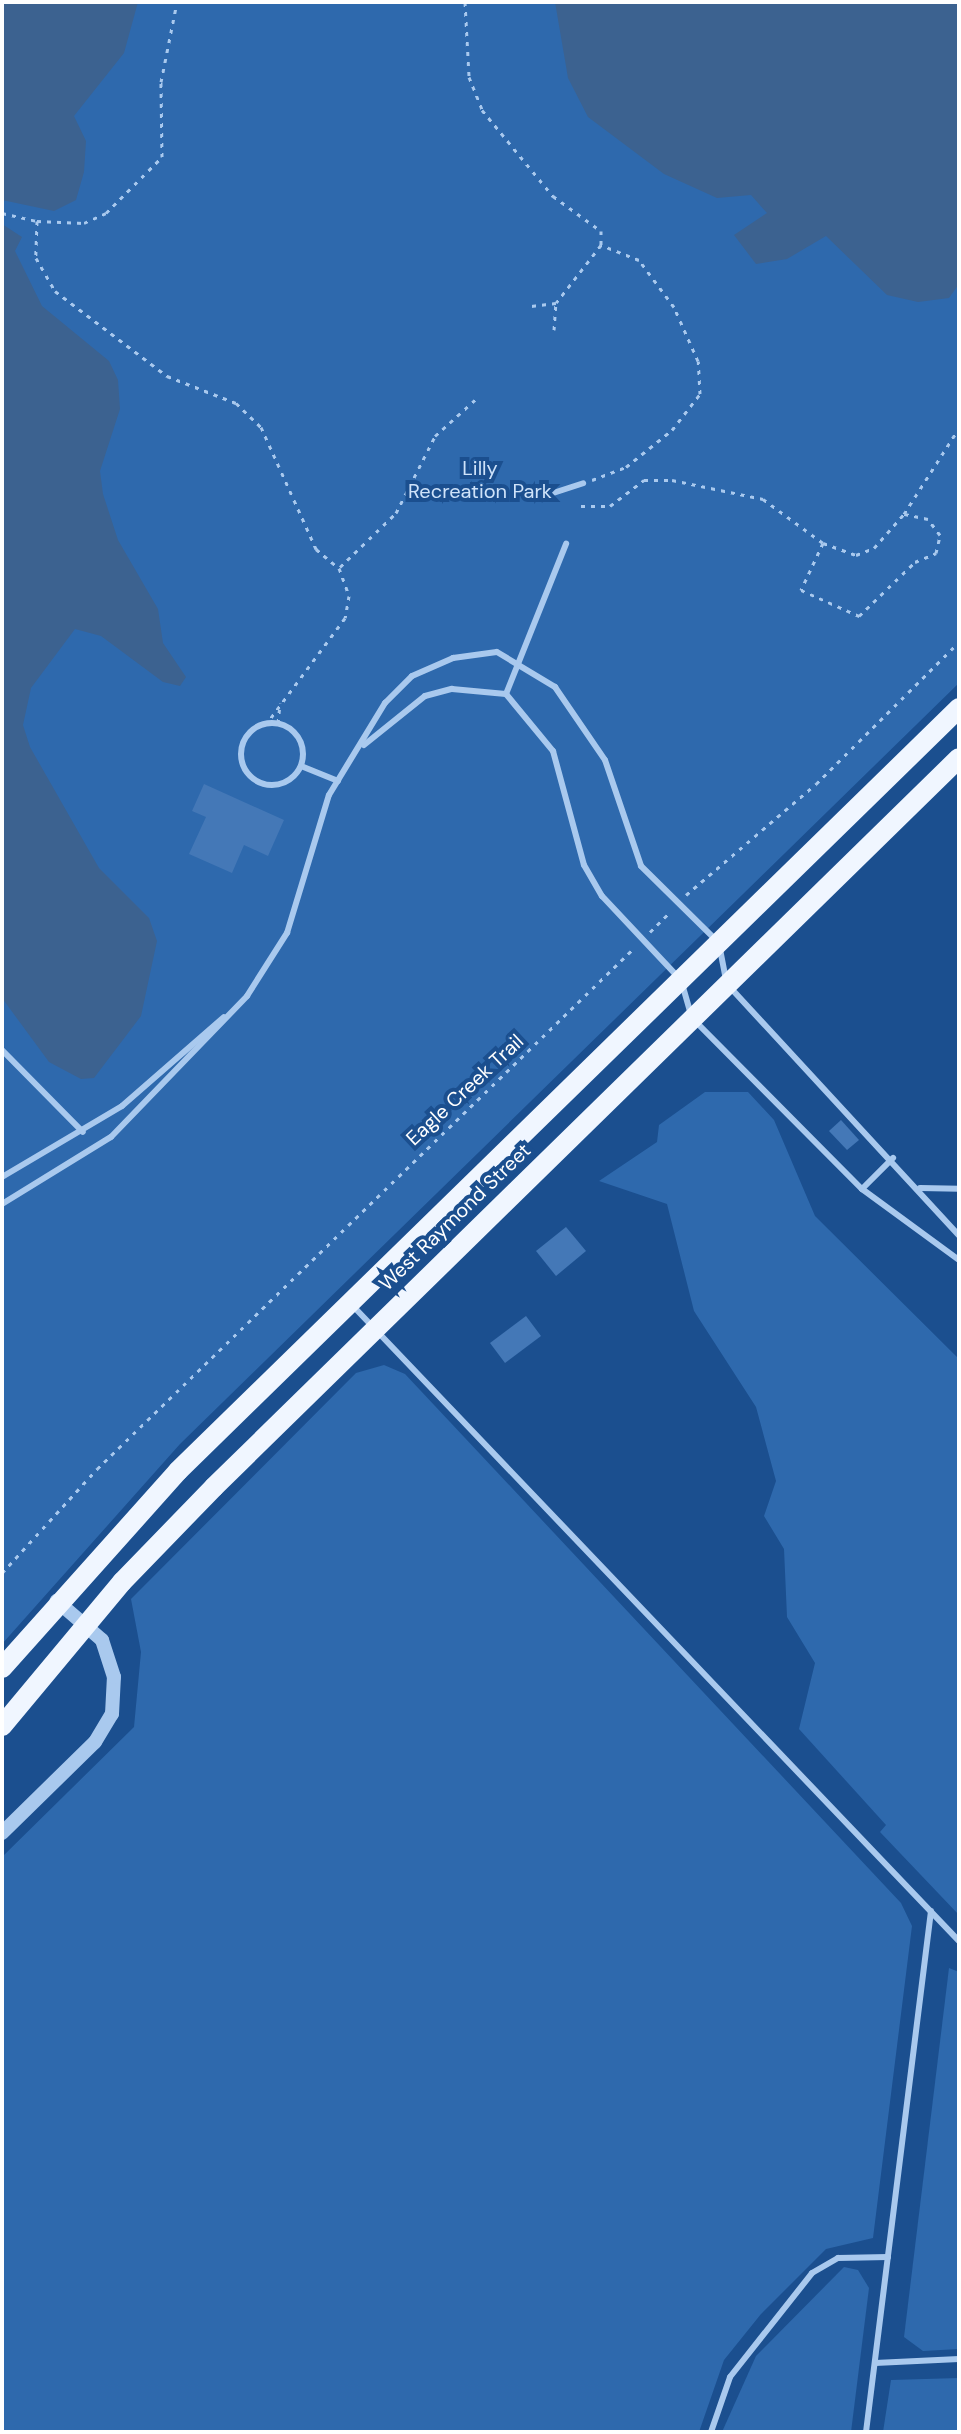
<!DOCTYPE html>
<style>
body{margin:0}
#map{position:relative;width:961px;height:2434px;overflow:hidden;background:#1b4f8f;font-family:"DM Sans",sans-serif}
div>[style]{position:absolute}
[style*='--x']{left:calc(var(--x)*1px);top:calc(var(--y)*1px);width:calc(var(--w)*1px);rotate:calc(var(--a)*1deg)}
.green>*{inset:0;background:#2e69ad}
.water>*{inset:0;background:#3c6290}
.building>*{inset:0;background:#4478b7}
.path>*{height:3px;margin-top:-1.5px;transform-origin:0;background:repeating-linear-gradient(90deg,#a9c9ee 0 4px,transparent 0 10px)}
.service>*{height:6px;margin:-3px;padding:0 3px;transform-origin:3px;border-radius:3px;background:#a9c9ee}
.service>.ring{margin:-3px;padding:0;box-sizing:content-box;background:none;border:6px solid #a9c9ee;border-radius:50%}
.tertiary>*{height:14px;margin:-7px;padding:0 7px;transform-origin:7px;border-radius:7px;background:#a9c9ee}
.primary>*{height:20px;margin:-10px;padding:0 10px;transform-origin:10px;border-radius:10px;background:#f0f6ff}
span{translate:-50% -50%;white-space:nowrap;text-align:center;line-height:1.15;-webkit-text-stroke:8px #1b4f8f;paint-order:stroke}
.park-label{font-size:20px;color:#cfe3fa}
.street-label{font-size:20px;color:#fff}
.frame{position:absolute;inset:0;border:4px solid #fff;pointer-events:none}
</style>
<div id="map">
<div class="green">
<i style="clip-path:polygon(2px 2px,959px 2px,959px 683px,180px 1444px,2px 1644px)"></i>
<i style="clip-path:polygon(705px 1092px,748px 1092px,774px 1120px,815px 1216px,959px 1359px,959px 1915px,880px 1832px,886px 1825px,799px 1729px,815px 1663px,787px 1617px,784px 1549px,764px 1516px,776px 1481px,756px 1407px,694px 1311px,667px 1204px,599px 1181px,657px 1142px,659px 1125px)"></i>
<i style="clip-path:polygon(384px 1365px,405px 1374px,901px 1903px,912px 1926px,873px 2238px,826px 2249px,761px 2314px,724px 2360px,699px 2432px,2px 2432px,2px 1857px,134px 1727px,141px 1652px,131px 1599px,356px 1373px)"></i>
<i style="clip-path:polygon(949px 1968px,959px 1972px,959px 2349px,923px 2351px,904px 2337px)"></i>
<i style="clip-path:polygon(844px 2267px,858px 2270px,869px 2288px,851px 2432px,722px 2432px,756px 2356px)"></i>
<i style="clip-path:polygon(959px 2378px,959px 2432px,883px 2432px,891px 2380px)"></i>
</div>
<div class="water">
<i style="clip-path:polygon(2px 2px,138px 2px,124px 53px,74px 116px,86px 141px,84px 172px,76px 200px,54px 211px,2px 200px)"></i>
<i style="clip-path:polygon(555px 2px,959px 2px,959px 284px,949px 298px,918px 302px,887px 295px,826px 236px,787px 259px,756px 264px,734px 235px,767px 213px,751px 195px,717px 198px,664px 174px,588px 117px,568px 78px)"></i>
<i style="clip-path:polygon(2px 224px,22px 237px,15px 251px,42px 306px,109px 361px,118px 380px,120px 409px,100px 471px,103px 494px,118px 540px,158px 609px,163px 643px,186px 677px,180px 686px,163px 682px,101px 636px,75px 629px,31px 688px,23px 725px,30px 747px,99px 868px,149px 918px,157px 941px,141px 1016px,94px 1078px,81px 1079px,49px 1062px,2px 998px)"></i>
</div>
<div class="building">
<i style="clip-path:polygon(204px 784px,284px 820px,268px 856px,244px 845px,232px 873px,189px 854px,206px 817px,192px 811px)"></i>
<i style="clip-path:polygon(841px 1120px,859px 1140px,847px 1150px,829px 1131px)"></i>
<i style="clip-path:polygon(566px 1227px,586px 1251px,556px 1276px,536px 1251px)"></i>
<i style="clip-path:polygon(526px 1316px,541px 1336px,505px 1363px,490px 1343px)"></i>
</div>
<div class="path">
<i style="--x:465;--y:2;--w:75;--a:86.9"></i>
<i style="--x:469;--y:77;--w:35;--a:68"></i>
<i style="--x:482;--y:110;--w:112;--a:50.5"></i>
<i style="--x:553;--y:196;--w:59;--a:36.1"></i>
<i style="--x:601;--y:231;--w:14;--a:90"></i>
<i style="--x:601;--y:245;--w:73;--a:127.8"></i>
<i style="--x:556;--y:303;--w:25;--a:173"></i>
<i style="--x:2;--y:213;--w:36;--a:13"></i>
<i style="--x:37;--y:221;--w:37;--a:92"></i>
<i style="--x:36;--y:258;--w:38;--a:60"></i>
<i style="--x:55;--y:291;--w:141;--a:37.2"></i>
<i style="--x:167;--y:376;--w:74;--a:21.4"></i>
<i style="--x:236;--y:403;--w:35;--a:44"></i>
<i style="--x:261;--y:427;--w:134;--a:65.7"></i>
<i style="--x:316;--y:549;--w:30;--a:40"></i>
<i style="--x:339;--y:568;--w:30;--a:70"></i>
<i style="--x:349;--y:596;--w:22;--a:100"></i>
<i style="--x:345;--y:618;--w:131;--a:126.6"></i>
<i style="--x:37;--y:221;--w:47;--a:2.4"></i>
<i style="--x:84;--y:223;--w:24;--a:-24"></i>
<i style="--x:106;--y:213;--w:79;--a:-45"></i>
<i style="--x:162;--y:157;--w:75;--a:-90.8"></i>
<i style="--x:161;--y:82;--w:82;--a:-78.7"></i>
<i style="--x:554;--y:330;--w:27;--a:-86"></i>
<i style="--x:592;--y:480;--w:36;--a:-21"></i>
<i style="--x:626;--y:467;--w:59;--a:-38.8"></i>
<i style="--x:672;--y:430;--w:46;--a:-52.1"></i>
<i style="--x:700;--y:394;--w:33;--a:-93"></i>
<i style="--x:698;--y:361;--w:59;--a:-114"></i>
<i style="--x:674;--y:307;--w:59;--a:-126.7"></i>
<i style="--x:639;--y:260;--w:41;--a:-158.5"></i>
<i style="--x:581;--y:506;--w:29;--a:0"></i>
<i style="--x:610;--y:506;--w:43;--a:-37.4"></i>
<i style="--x:644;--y:480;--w:28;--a:0"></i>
<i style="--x:672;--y:480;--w:93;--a:11.8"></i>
<i style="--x:763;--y:499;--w:74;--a:36.3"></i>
<i style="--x:823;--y:543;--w:35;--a:20"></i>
<i style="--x:856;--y:555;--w:19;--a:-21"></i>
<i style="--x:874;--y:548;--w:45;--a:-48.6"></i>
<i style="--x:904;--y:514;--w:102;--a:-57.4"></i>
<i style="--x:823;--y:543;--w:52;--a:115.1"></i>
<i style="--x:801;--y:590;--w:64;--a:24.1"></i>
<i style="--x:859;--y:616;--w:78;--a:-44"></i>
<i style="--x:915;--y:562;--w:23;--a:-23"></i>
<i style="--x:936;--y:553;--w:18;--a:-77"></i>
<i style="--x:940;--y:535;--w:20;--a:-127"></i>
<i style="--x:928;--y:519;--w:25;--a:-168"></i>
<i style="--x:340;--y:567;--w:78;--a:-44"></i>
<i style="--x:396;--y:513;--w:86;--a:-63.1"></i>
<i style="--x:435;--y:436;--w:55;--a:-42.1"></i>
<i style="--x:278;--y:723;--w:20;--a:-84"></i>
<i style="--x:686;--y:895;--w:171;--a:-40.5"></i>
<i style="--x:816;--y:784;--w:202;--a:-44.8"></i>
<i style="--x:650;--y:932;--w:28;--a:-45"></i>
<i style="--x:2;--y:1573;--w:141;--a:-47.6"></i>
<i style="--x:97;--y:1469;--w:747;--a:-44.13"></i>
</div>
<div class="service">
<i style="--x:547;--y:495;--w:38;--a:-18"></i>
<i style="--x:506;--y:694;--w:162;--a:-68.2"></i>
<i class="ring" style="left:241px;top:723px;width:56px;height:56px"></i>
<i style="--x:364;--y:745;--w:78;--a:-38.8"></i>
<i style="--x:425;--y:696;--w:28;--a:-15"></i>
<i style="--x:452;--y:689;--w:54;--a:5.3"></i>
<i style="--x:506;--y:694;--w:74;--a:50.5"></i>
<i style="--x:553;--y:751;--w:118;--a:74.8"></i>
<i style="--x:584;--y:865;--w:36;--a:60"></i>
<i style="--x:602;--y:896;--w:115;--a:46.8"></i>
<i style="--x:681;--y:980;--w:40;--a:74"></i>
<i style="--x:692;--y:1018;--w:241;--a:45.2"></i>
<i style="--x:862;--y:1189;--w:120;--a:36.2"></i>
<i style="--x:301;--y:766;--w:40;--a:22"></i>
<i style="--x:720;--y:949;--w:36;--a:79"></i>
<i style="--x:727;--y:984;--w:342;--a:47.3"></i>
<i style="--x:2;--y:1050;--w:115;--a:45.4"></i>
<i style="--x:2;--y:1177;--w:139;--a:-30.6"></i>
<i style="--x:122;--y:1106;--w:135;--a:-41.1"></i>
<i style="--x:920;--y:1188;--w:39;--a:1"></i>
<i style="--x:862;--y:1189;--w:44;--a:-45"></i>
<i style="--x:2;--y:1204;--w:128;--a:-31.6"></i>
<i style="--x:111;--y:1137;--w:196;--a:-46"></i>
<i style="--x:247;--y:996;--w:75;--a:-57.6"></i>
<i style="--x:287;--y:933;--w:144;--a:-73.1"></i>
<i style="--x:329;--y:795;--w:108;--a:-58.7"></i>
<i style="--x:385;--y:703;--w:38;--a:-45"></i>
<i style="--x:412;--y:676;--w:45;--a:-23.7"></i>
<i style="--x:453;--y:658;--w:44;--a:-7.8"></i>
<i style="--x:497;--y:652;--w:68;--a:31.1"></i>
<i style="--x:555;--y:687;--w:88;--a:55.6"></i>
<i style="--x:605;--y:760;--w:112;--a:71.2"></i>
<i style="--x:641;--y:866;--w:104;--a:44.6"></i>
<i style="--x:352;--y:1305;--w:879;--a:46.34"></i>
<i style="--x:875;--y:2363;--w:84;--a:-2.7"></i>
<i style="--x:711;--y:2432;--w:58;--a:-70.9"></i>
<i style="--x:730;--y:2377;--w:132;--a:-51.7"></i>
<i style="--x:812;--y:2273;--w:30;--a:-30"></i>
<i style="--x:838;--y:2258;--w:50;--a:-1.1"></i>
<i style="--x:866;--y:2432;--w:525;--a:-82.89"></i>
</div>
<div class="tertiary">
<i style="--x:2;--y:1833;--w:130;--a:-44.4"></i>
<i style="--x:95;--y:1742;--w:33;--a:-59"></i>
<i style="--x:112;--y:1714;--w:37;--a:-87"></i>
<i style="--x:114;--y:1677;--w:39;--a:-108"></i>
<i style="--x:102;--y:1640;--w:60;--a:-139.1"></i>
</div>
<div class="primary">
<i style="--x:2;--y:1668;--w:264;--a:-48.2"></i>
<i style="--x:178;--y:1471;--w:1092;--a:-44.33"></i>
<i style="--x:2;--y:1726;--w:187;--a:-50.2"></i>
<i style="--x:122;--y:1582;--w:132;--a:-45.9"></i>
<i style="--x:214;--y:1487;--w:1042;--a:-44.38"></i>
</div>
<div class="park-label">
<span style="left:480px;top:480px">Lilly<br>Recreation Park</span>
</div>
<div class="street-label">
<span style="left:465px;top:1090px;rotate:-43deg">Eagle Creek Trail</span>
<span style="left:455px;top:1217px;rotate:-44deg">West Raymond Street</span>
</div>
<div class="frame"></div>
</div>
